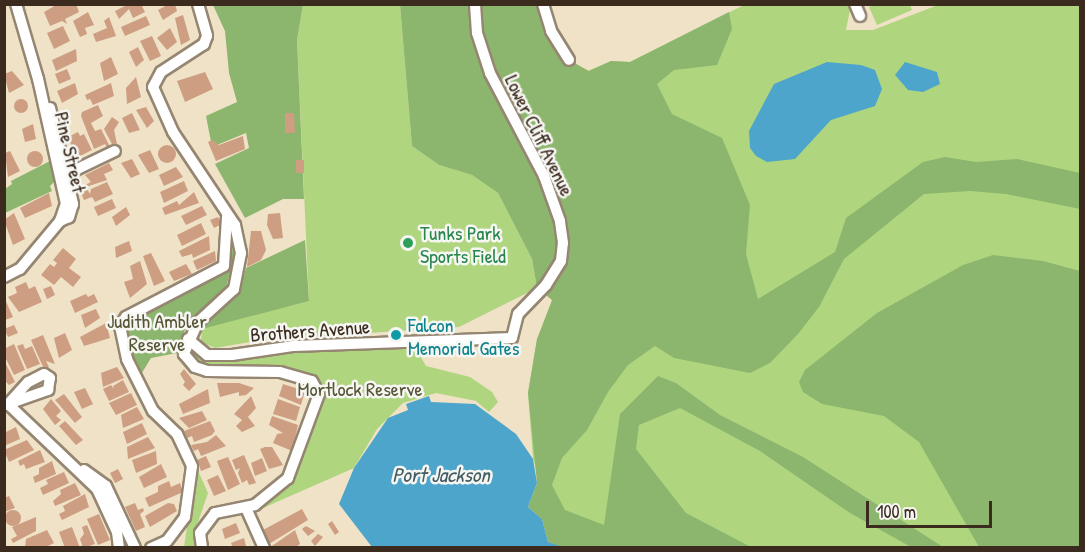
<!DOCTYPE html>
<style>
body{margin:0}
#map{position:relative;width:1085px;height:552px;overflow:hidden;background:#efe2c7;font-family:"Patrick Hand",sans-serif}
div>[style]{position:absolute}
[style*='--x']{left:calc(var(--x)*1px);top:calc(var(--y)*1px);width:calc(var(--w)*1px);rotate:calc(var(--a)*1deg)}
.green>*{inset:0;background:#b0d57f}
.forest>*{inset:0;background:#8cb66e}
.water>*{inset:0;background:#4ea5cb}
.building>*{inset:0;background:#ce9e82}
.round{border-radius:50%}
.roads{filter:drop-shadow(2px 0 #958672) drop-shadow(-2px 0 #958672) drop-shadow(0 2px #958672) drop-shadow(0 -2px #958672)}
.minor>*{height:10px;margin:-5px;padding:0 5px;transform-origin:5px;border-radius:5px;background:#fff}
.dots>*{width:16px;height:16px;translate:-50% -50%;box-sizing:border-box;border:3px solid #f6f6f2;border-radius:50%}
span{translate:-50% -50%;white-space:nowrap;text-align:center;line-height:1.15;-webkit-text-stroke:5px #f6f6f2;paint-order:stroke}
.street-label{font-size:20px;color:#3b2a1e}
.leisure-label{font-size:20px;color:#27864d}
.left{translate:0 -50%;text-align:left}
.park-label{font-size:20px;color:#585536}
.culture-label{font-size:20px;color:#0d838f}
.water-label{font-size:21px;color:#435b63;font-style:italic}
.frame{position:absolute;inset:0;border:6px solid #3b2a1e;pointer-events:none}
.scale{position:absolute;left:866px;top:501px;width:126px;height:27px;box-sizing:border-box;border:3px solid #3b2a1e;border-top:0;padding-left:8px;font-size:18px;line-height:21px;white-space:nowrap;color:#3b2a1e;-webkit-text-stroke:4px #f6f6f2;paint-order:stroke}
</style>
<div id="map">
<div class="green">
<i style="clip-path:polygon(303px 5px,400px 5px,412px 146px,439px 165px,472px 175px,498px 193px,532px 259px,537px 288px,459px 327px,262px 340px,215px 348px,201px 342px,202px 329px,208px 326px,309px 301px,297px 40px)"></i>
<i style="clip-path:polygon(744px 5px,851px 5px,846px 30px,873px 30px,938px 5px,1080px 5px,1080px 547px,562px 547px,533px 459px,528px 393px,537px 339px,565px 301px,555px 85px,611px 61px,630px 62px)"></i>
<i style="clip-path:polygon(874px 5px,910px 5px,912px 10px,877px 25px,869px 7px)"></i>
<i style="clip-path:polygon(407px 345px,415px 347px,426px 366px,470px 377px,492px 392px,498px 402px,489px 412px,476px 401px,436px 393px,403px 403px,377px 429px,354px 468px,254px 512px,294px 476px,321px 398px,321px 385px,312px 376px,281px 366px,206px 365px,193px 361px,188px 348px,199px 355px)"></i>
<i style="clip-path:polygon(196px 466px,208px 493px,194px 534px,194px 547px,184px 547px)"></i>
</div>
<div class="forest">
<i style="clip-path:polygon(213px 5px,303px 5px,297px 40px,304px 199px,283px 199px,245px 218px,215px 164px,249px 148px,246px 133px,212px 147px,206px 116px,237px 102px,229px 73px,225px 31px)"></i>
<i style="clip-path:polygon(400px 5px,543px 5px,569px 60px,589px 71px,611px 61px,630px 62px,729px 12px,732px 29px,717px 65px,674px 70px,657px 84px,672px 114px,722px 138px,750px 205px,746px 254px,758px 299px,835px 252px,846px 218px,923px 162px,945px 157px,976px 162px,1017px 159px,1080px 173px,1080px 209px,1006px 194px,970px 191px,924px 194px,844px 259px,819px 307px,798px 334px,770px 363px,750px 373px,674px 358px,655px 346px,628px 365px,608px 392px,587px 430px,562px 458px,552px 485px,565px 510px,604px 525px,620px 414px,658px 376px,676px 383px,720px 415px,803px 457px,943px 547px,911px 547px,850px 513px,760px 451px,680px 408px,639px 425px,636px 449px,686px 513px,751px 547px,562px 548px,548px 542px,542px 519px,528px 507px,537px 483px,528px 393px,537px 339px,552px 300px,537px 288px,532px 259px,498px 193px,472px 175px,439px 165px,412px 146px)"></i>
<i style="clip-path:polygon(50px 161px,55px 181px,50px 186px,52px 191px,5px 213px,5px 189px,12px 184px,11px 181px)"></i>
<i style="clip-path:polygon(230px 234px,234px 257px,226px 288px,194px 317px,184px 332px,177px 353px,151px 358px,140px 376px,125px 345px,126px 325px,224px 270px)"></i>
<i style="clip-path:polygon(305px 240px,309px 301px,202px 329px,201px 325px,240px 291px,246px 268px)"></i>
<i style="clip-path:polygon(993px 255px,1043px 261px,1080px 271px,1080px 547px,979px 547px,919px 442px,884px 416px,822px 404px,803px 392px,799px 382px,805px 370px,877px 313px,963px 265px)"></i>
</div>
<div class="water">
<i style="clip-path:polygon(827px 62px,861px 65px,875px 70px,882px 89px,875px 106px,831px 120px,795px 159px,767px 162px,756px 156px,750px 148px,749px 131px,774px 84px)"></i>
<i style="clip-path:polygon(905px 62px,937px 72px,940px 84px,923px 92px,908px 90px,895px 75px)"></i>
<i style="clip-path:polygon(429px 396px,431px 402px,475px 404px,516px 434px,533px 459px,537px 483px,528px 507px,542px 519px,548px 542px,562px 547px,372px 547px,339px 504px,354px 468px,388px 418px,408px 410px,406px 404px)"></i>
</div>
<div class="building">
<i style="clip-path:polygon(58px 4px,76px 4px,79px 12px,65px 19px,67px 24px,62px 21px,50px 26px,44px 12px)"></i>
<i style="clip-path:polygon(129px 4px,141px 4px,145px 12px,133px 18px,129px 9px,119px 19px,115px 11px)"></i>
<i style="clip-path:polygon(169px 4px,175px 4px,177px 11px,163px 20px,158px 10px)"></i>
<i style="clip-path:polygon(88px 12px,94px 25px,85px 28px,87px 34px,80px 37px,73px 21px)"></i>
<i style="clip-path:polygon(183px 15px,190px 40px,181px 45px,175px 18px)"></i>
<i style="clip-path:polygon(146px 16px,150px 25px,125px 36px,121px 27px)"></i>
<i style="clip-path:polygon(109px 17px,116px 36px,96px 42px,93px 34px,107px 28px,104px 21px)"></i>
<i style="clip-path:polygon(63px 26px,70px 41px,54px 49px,47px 33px)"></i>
<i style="clip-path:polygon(170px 28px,177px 42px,167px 50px,157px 38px)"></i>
<i style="clip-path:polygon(152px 36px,161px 56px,150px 61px,140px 41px)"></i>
<i style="clip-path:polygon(138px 47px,144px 60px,136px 67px,129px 52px)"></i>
<i style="clip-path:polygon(76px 49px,77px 61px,56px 71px,52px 60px)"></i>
<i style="clip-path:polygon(111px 57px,118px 74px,104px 81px,100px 63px)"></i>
<i style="clip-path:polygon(67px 69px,71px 79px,59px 84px,55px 74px)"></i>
<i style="clip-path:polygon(12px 71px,24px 85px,9px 93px,4px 74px)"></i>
<i style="clip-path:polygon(205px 72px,213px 89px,185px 102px,177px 81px)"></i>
<i style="clip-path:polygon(136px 77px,141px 97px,127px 104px,126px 88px)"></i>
<i style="clip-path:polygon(75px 83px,78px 94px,62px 103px,57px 91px)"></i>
<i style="clip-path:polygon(111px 83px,114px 96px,93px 105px,90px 99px,87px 100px,85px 95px)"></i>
<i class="round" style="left:14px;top:99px;width:14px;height:14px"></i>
<i style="clip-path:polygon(98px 105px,103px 116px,91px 123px,95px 131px,101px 129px,110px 147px,107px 148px,105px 144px,94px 149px,81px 116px,82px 112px)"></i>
<i style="clip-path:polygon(146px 107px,154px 121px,147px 128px,136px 110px)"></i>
<i style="clip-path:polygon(132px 113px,140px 130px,129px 133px,122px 118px)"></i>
<i style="clip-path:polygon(285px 113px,294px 113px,295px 133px,285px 133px)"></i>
<i style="clip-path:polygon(112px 117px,119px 122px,114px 130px,117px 144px,113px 146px,104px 129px)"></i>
<i style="clip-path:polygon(33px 124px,36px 139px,25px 142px,22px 129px)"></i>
<i style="clip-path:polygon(78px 132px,80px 136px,84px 134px,92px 150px,76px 158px,68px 137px)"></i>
<i style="clip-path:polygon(243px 136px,245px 149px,216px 161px,208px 142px,212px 140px,219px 145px)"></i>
<i class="round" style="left:158px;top:145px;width:18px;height:18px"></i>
<i style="clip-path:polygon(150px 150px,159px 169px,149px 173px,138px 155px)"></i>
<i style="clip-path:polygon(10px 151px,20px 171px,8px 177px,5px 153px)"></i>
<i class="round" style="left:27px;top:151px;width:16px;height:16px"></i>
<i style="clip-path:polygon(132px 159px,140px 174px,131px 178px,121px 163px)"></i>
<i style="clip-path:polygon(296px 160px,304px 160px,304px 173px,296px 173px)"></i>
<i style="clip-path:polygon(109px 163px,113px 170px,104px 174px,107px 180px,86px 187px,90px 194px,91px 189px,107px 182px,113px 194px,95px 202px,92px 197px,84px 200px,79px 188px,91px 182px,85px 175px)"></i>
<i style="clip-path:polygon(176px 167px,183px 177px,164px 186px,159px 175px)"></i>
<i style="clip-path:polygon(184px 181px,188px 191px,164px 203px,160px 192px)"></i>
<i style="clip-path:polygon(194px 192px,199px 203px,165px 215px,162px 208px,177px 201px,179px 205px)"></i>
<i style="clip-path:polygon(49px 193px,52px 206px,25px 218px,20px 208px)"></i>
<i style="clip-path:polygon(112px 199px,116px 208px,98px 216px,94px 207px)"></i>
<i style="clip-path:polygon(202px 206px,207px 215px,186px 225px,181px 216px)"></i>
<i style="clip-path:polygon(126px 207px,130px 215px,116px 226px,112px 217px)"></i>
<i style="clip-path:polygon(14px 213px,25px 239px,13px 245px,4px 220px)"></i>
<i style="clip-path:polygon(280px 213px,283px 238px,273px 239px,267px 225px,268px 214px)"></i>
<i style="clip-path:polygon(218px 217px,222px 224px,214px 228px,210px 220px)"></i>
<i style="clip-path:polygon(201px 223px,206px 234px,182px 246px,177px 235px)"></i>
<i style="clip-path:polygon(251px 231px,261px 231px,266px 250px,261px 260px,247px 267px)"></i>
<i style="clip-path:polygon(209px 236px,210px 250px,193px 258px,192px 254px,182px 257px,179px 251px)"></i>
<i style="clip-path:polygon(129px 241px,132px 251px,116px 258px,115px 247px)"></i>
<i style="clip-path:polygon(63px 248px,76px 259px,69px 268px,81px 277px,73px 287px,61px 277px,54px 285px,41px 275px,50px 264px,54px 267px,57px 263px,53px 260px)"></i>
<i style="clip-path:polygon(215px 251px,216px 261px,197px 270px,193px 261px)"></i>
<i style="clip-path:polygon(151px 253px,165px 281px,154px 286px,143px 256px)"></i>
<i style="clip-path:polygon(140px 261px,147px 284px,130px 298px,124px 282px,133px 279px,130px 266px)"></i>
<i style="clip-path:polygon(186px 264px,192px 274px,174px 281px,169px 272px)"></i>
<i style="clip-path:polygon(26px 282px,29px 289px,35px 286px,42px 302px,19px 312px,8px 297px,17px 293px,15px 287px)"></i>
<i style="clip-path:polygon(51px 286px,55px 295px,47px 299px,43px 289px)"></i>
<i style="clip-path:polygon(86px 294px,88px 297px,94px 294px,98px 302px,75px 313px,70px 301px)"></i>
<i style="clip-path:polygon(4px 297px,13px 317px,5px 320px,4px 318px)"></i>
<i style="clip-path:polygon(96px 309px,100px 318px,85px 328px,81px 315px)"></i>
<i style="clip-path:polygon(106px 323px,110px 338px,84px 346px,80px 337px)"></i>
<i style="clip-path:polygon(14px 325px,18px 333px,8px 337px,4px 329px)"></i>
<i style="clip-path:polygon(65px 333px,72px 350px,59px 358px,54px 338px)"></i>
<i style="clip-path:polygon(43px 335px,55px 364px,46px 361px,49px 367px,44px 369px,31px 340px)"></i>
<i style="clip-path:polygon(14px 344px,25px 370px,14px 375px,4px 355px,4px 349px)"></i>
<i style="clip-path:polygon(23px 344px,25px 349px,32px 346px,40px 364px,27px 369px,17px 346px)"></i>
<i style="clip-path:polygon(4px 360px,15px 382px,9px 385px,4px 380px)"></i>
<i style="clip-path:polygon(117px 367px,124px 378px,103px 387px,101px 373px)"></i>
<i style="clip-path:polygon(184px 369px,196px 384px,189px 391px,183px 385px,185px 382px,180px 374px)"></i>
<i style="clip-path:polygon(123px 380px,129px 392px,109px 401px,103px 389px,111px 385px,114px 389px,113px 386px)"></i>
<i style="clip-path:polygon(217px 383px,239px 383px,254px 388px,246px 395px,239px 396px,239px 392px,220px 397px)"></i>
<i style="clip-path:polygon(283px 384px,305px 391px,301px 405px,279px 396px)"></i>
<i style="clip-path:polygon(85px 388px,93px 404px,82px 409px,74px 392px)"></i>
<i style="clip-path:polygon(208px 389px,210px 403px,183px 414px,179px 404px)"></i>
<i style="clip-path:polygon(131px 393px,137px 405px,116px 415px,109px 403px)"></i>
<i style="clip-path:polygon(64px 394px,82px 417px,75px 423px,55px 400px)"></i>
<i style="clip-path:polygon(251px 396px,256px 408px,248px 417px,255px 426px,242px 432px,236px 426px,242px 420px,234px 414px)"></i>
<i style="clip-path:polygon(51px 399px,61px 411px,56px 416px,61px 420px,55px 425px,43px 409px)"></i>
<i style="clip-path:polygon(278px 399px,300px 407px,296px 421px,273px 414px)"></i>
<i style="clip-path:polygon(137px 407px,144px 419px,123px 428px,121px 415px)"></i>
<i style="clip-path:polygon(202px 411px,207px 420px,189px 428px,179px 418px)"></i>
<i style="clip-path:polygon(272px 416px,298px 425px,292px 451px,273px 443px,277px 434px,283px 433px,269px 425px)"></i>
<i style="clip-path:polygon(65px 421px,83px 440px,76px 445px,59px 426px)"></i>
<i style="clip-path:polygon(210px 421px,215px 431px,212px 435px,194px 442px,192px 436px,187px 438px,184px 431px)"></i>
<i style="clip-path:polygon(142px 423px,147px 434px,127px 444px,123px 432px)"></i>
<i style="clip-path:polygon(16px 427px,20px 439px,4px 446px,4px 433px)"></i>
<i style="clip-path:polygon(216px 435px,226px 446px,201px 456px,198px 449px,194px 451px,191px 445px,207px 442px)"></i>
<i style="clip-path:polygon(148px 437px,155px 448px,128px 459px,127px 447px)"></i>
<i style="clip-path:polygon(27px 440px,34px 450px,9px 462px,4px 450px)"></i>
<i style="clip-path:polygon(265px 447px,272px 447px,283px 465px,269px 469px,260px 449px)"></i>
<i style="clip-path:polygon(40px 450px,45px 462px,26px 469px,24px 464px,20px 466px,18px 461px)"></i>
<i style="clip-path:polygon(156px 451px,157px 464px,136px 473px,132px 460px)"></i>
<i style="clip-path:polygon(244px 455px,256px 483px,249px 485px,247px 480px,242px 483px,238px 473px,240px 468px,236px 470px,232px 460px)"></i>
<i style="clip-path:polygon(206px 456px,211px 467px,201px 471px,197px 460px)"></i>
<i style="clip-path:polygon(228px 457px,240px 484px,228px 490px,217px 461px)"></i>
<i style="clip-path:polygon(262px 458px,267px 471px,255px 476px,251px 463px)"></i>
<i style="clip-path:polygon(52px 461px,56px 474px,35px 483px,33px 477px,39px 474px,39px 468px)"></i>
<i style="clip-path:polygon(161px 464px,167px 477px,144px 488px,139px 477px)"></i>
<i style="clip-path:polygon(118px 469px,123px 479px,115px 483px,110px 473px)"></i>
<i style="clip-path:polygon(64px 472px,69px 483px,43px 495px,40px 488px,48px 484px,46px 480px)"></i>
<i style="clip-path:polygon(218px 475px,226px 491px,214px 496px,207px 480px)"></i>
<i style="clip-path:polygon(169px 481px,171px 487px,180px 483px,183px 492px,149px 507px,145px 498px,158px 492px,158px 486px)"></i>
<i style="clip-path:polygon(75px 483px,81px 495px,55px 506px,53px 501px,61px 494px,60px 490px)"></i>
<i style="clip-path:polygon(85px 494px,89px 507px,62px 520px,59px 514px,65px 511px,63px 506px)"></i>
<i style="clip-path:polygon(9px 496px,15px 508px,4px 512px,4px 498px)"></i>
<i style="clip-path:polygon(135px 503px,138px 510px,143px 508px,144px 511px,140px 514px,145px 527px,136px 531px,125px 507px)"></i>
<i style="clip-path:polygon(168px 503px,174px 504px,177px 511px,150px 527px,145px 516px)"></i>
<i style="clip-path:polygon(302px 509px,308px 520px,269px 544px,263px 530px)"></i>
<i class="round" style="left:5px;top:510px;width:16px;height:16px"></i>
<i style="clip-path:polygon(99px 514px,110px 540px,98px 545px,87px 519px)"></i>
<i style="clip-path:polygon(36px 517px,36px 531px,13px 543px,11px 539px,17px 536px,12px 527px)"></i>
<i style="clip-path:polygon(332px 521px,339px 532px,335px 535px,328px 524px)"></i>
<i style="clip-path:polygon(236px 523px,240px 533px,225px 539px,222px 529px)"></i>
<i style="clip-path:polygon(87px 525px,95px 544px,83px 548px,80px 539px,84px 534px,82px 527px)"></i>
<i style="clip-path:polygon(306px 526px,315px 531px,308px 536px,302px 529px)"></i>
<i style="clip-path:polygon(72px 527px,80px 548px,65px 548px,59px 532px)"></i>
<i style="clip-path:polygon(47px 530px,54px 543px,44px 548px,25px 548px,26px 539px)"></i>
<i style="clip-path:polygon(295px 530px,300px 544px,295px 548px,269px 548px)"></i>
<i style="clip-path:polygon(318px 534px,323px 537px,315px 546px,311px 541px)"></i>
<i style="clip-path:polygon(244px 538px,246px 546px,233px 548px,231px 543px)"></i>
</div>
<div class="roads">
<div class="minor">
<i style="--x:198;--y:4;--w:33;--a:74"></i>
<i style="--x:207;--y:36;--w:9;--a:111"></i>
<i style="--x:204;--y:44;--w:51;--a:146.9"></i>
<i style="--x:161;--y:72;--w:17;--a:118"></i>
<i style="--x:153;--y:87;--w:49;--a:66"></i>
<i style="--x:173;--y:132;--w:112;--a:56.3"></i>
<i style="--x:235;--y:225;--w:29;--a:78"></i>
<i style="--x:241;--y:253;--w:37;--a:101"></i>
<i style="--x:234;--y:289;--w:49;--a:137.5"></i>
<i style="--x:198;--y:322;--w:35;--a:114"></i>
<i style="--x:184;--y:354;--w:17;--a:50"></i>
<i style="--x:195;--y:367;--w:13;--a:18"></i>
<i style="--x:207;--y:371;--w:73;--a:0.8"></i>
<i style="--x:280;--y:372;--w:33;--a:16"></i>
<i style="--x:312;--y:381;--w:15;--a:62"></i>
<i style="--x:319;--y:394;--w:90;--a:110.3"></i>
<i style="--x:288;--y:478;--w:43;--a:140.7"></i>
<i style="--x:255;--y:505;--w:41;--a:168.7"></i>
<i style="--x:215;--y:513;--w:25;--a:127"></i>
<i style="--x:200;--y:533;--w:15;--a:82"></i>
<i style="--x:543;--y:4;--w:28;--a:73"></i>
<i style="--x:551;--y:31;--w:34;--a:58"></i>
<i style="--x:855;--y:4;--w:13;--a:67"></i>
<i style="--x:50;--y:108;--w:99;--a:76.5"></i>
<i style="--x:73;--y:204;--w:14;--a:107"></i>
<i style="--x:69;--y:217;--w:10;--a:156"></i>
<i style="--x:67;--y:174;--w:53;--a:-25.6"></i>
<i style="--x:4;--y:277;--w:18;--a:-27"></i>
<i style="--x:20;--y:269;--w:62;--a:-50.2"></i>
<i style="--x:60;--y:221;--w:18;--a:-71"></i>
<i style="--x:66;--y:204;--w:128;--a:-102.6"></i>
<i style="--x:38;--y:79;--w:78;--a:-106.3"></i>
<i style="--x:188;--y:339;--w:25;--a:40"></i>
<i style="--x:207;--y:355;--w:25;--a:0"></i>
<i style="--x:232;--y:355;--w:63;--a:-8.3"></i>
<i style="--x:294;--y:346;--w:218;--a:-2.1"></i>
<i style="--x:512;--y:338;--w:25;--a:-76"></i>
<i style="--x:518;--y:314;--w:40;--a:-46"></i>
<i style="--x:546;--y:285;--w:28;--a:-58"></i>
<i style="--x:561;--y:261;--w:18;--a:-84"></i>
<i style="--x:563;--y:243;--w:22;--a:-98"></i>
<i style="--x:560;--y:221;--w:48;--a:-109.6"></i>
<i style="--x:544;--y:176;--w:116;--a:-117.7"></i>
<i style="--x:490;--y:73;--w:42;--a:-108"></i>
<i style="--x:477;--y:33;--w:29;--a:-94"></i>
<i style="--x:8;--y:404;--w:123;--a:43.7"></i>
<i style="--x:97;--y:489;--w:47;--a:65.1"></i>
<i style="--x:117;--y:532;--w:16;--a:83"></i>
<i style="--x:5;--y:405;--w:46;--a:-19.2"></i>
<i style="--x:48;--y:390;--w:12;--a:-81"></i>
<i style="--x:50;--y:378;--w:7;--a:-146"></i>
<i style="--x:44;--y:374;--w:18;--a:153"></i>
<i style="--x:28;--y:382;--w:30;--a:132"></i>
<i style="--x:84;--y:470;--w:27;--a:36"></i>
<i style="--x:106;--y:486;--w:68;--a:64.9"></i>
<i style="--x:246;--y:508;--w:44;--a:65.8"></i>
<i style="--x:151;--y:548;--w:17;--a:-24"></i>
<i style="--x:167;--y:541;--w:30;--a:-53"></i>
<i style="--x:185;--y:517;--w:51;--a:-82.2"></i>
<i style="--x:192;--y:466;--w:35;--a:-115"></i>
<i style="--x:177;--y:434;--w:33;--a:-136"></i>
<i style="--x:153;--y:411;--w:58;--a:-116.6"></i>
<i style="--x:127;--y:359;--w:34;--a:-102"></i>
<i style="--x:120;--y:326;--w:11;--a:-56"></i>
<i style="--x:126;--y:317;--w:110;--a:-27.5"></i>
<i style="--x:224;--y:266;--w:49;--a:-86.5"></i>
</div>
</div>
<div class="dots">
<i style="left:408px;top:243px;background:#2e9e5b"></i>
<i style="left:396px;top:335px;background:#0f9aa8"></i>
</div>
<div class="street-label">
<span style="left:540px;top:135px;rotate:64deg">Lower Cliff Avenue</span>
<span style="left:71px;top:152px;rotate:77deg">Pine Street</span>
<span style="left:310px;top:330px;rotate:-4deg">Brothers Avenue</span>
</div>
<div class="leisure-label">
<span class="left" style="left:420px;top:244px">Tunks Park<br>Sports Field</span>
</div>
<div class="park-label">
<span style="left:157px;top:332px">Judith Ambler<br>Reserve</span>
<span style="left:360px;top:388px">Mortlock Reserve</span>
</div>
<div class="culture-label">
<span class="left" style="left:408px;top:336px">Falcon<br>Memorial Gates</span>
</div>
<div class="water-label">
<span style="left:441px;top:475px">Port Jackson</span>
</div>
<div class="frame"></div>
<div class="scale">100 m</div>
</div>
